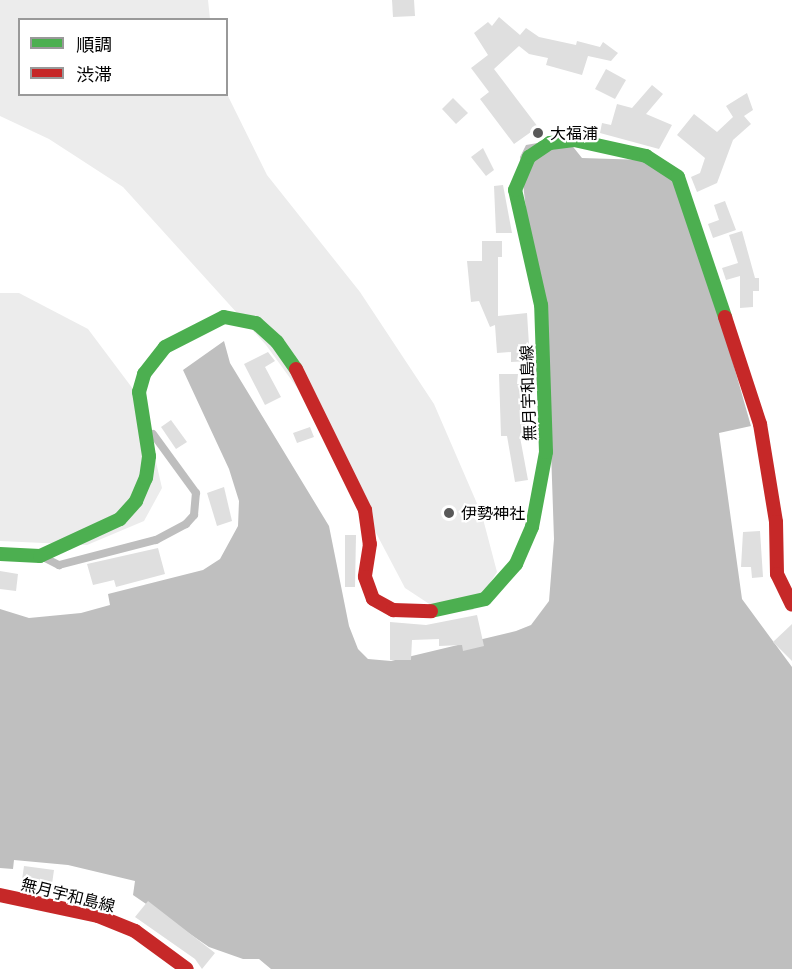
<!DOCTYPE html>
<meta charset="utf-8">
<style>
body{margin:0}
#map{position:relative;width:792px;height:969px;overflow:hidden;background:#fff;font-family:"Golos Text","Noto Sans JP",sans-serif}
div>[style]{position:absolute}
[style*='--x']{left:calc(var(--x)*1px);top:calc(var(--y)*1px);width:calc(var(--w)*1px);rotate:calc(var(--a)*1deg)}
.green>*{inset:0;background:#ececec}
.water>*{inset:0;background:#bfbfbf}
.building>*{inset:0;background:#dfdfdf}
.lane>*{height:8px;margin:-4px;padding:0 4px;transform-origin:4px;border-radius:4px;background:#bebebe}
.fast>*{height:14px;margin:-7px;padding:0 7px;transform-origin:7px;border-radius:7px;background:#4caf50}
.jam>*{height:14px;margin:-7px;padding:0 7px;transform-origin:7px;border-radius:7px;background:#c62828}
.dots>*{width:16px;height:16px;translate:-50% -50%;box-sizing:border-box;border:3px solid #fff;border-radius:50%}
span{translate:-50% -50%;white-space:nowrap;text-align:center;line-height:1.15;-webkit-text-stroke:4.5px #fff;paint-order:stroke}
.poi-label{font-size:16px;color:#000}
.left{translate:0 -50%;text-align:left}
.street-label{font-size:16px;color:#000}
.legend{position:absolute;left:18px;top:18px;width:210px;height:78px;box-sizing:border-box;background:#fff;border:2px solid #999;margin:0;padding:8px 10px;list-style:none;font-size:18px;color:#000}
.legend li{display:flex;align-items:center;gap:12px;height:30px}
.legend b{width:30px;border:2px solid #999}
</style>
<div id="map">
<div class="green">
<i style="clip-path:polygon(0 0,208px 0,210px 19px,20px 20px,20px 94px,227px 94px,267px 175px,360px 292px,434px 404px,482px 515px,497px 572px,473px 610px,443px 613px,405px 588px,306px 400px,266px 345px,123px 187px,49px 139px,0 116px)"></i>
<i style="clip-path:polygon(0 293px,19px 293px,88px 329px,142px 401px,162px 488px,144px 521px,87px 545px,0 541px)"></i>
</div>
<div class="water">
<i style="clip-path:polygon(566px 138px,582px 158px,645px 160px,682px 184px,751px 426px,719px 433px,742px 599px,792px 667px,792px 969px,271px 969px,259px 959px,243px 959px,209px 947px,133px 895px,135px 881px,68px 865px,14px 860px,13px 869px,0 868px,0 609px,29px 618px,81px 613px,110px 605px,108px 594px,203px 570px,220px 559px,238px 526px,239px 501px,229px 469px,183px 370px,224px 341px,230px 363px,329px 526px,349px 626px,358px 649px,368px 659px,391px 661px,516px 631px,531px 625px,549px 601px,554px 539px,550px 421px,520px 157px,526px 145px)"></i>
</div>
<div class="building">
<i style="clip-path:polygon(392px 0,414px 0,415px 16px,393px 17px)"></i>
<i style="clip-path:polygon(499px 17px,520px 35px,526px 28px,539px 37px,576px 45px,577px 41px,600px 47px,603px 42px,618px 53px,611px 61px,588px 56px,582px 75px,546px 65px,548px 58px,529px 54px,519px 46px,494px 69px,538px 127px,514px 144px,480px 99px,489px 92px,471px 68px,488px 55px,474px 33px,488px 22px,492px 26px)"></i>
<i style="clip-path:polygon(606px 69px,626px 80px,615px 99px,595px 89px)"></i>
<i style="clip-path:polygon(652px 85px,663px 94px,646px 114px,672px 125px,659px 149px,600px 133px,602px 123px,611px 125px,617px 104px,632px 108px)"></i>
<i style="clip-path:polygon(747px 93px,753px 110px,744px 116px,751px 124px,733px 140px,717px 183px,697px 192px,691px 177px,700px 173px,705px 158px,677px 135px,694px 114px,717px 132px,733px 117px,726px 106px)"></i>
<i style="clip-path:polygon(453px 98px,468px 113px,456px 124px,442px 109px)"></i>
<i style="clip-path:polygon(483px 148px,494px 170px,486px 176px,471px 157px)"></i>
<i style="clip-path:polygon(503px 185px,512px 233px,496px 233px,494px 186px)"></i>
<i style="clip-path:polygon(725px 201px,736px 230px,713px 238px,708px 224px,719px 220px,714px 205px)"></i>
<i style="clip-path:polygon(742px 231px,755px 278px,759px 278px,759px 291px,753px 291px,753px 307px,740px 308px,740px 276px,726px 280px,722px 268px,738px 263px,729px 235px)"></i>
<i style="clip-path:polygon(482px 241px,502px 241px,502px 257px,498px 257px,498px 316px,527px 313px,530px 361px,511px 362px,511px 352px,497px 353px,495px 325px,490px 327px,479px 301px,471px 302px,467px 261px,482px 261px)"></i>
<i style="clip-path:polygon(268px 352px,275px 361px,265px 367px,281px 397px,265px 405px,244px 364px)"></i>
<i style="clip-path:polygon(499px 374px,518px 374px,517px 384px,531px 384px,533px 437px,520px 437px,528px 480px,515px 482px,507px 436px,501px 436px)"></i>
<i style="clip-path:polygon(171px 420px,187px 442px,176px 449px,161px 427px)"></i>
<i style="clip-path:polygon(310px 427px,314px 437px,297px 443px,293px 433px)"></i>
<i style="clip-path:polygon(224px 487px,232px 521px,217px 526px,207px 493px)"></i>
<i style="clip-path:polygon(760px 531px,763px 577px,752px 578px,751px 567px,741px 567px,743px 532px)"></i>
<i style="clip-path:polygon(345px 535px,356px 535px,355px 587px,345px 587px)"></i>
<i style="clip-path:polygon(158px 548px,165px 574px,116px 587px,114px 580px,93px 585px,87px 564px)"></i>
<i style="clip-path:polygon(0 571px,18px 574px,16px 591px,0 589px)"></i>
<i style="clip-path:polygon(477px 615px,484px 646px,463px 651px,462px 645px,439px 646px,439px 639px,412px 640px,411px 660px,390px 660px,390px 622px,426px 625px)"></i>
<i style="clip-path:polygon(792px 624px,792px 661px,773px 642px)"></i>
<i style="clip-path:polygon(24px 866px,54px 870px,52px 884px,36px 881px,35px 890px,21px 887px)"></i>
<i style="clip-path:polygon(148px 901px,215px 953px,202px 969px,195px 959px,135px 917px)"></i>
</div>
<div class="lane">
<i style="--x:45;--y:558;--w:16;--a:27"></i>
<i style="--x:59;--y:565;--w:100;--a:-14.5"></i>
<i style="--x:156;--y:540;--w:34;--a:-28"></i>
<i style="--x:186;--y:524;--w:12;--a:-48"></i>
<i style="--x:194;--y:515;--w:22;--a:-85"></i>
<i style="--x:196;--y:493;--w:73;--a:-126.1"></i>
</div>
<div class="fast">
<i style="--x:0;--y:554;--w:40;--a:2.9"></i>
<i style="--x:40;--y:556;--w:88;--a:-24.8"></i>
<i style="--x:120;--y:519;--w:24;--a:-48"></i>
<i style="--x:136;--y:501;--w:25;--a:-67"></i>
<i style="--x:146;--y:478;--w:22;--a:-82"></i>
<i style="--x:149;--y:456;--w:65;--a:-98.9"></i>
<i style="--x:139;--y:392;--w:19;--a:-74"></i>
<i style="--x:144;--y:374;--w:34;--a:-52"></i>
<i style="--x:165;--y:347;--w:66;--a:-27"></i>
<i style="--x:224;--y:317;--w:33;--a:11"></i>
<i style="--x:256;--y:323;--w:28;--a:42"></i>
<i style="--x:277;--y:342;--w:33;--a:55"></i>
<i style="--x:431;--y:611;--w:55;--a:-12.5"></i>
<i style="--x:485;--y:599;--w:47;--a:-48.5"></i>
<i style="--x:516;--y:564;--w:40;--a:-66.6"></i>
<i style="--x:532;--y:527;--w:76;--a:-79.4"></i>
<i style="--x:546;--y:452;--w:147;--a:-91.9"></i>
<i style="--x:541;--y:305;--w:118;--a:-102.7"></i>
<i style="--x:515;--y:190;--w:36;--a:-67"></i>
<i style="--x:529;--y:157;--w:25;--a:-34"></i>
<i style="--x:550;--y:143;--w:24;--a:-7"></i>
<i style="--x:574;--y:140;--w:74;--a:12.5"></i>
<i style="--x:646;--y:156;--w:38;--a:33"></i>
<i style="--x:678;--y:177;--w:148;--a:71.4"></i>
</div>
<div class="jam">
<i style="--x:725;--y:317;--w:113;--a:71.9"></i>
<i style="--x:760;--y:424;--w:99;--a:80.7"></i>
<i style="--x:776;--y:522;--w:52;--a:88.9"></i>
<i style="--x:777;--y:574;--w:34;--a:64"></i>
<i style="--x:296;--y:369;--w:157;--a:63.9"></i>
<i style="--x:365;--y:510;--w:34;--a:82"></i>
<i style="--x:370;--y:544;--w:33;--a:99"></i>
<i style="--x:365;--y:577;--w:23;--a:70"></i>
<i style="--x:373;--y:599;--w:23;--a:29"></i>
<i style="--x:393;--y:610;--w:38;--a:2"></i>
<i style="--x:0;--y:895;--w:100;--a:12.1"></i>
<i style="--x:98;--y:916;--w:40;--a:22"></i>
<i style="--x:135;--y:931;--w:64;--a:36.2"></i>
</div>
<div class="dots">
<i style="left:538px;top:133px;background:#595959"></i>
<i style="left:449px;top:513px;background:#595959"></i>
</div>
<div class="poi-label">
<span class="left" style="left:550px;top:133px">大福浦</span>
<span class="left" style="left:461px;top:513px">伊勢神社</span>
</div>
<div class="street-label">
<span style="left:528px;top:393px;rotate:-92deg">無月宇和島線</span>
<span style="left:68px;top:895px;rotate:14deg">無月宇和島線</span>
</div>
<ul class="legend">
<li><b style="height:8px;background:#4caf50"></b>順調</li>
<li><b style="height:8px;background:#c62828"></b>渋滞</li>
</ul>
</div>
